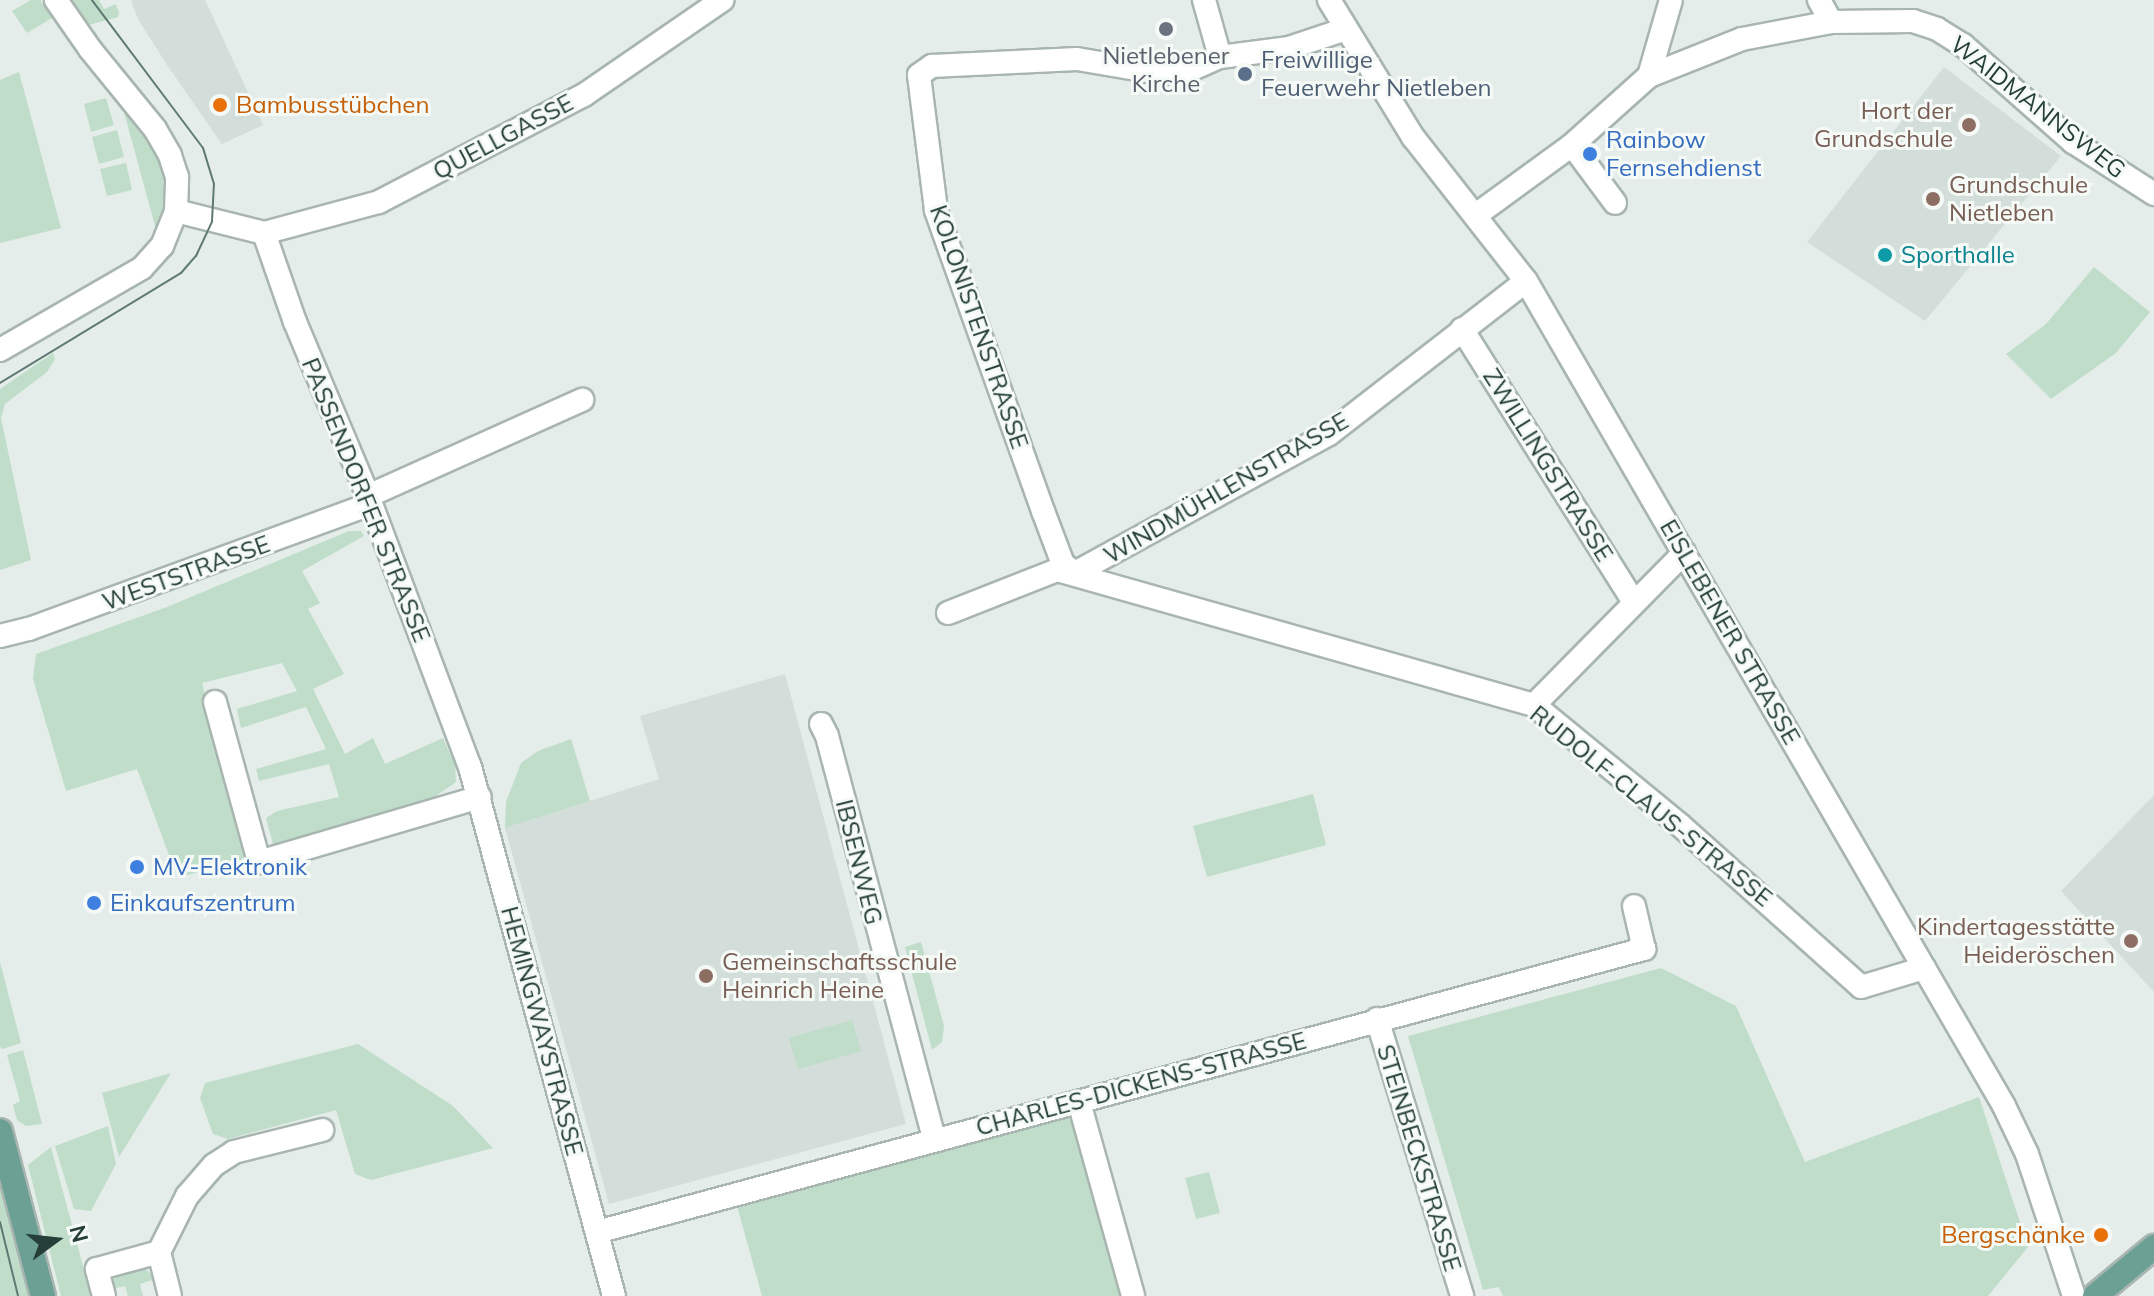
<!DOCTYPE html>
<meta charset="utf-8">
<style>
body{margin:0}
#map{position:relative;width:2154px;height:1296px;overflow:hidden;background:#e5edea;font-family:Mulish,sans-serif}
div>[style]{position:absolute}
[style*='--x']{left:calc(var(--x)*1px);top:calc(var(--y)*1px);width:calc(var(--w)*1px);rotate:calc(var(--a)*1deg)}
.built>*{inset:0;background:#d3ddd9}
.green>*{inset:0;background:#bfddc8}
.roads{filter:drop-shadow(2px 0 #a8b5b1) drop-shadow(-2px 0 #a8b5b1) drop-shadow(0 2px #a8b5b1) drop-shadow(0 -2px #a8b5b1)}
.minor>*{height:22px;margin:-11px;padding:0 11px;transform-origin:11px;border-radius:11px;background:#fff}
.major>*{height:24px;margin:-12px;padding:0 12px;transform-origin:12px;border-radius:12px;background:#6ca095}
.tram>*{height:2px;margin:-1px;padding:0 1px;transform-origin:1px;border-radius:1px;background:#5f7973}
.dots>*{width:22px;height:22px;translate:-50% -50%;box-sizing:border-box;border:4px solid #f5faf7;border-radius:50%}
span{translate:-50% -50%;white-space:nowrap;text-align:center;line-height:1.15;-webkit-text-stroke:6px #f5faf7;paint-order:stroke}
.worship-label{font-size:24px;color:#5b616d}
.service-label{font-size:24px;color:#4e5e75}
.left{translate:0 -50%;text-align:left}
.food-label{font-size:24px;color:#c56008}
.right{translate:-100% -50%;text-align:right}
.street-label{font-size:24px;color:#253e38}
.education-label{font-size:24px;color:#785e54}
.shop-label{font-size:24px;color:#366cbe}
.culture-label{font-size:24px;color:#0d838f}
.north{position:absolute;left:16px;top:1200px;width:80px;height:80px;-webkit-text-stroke:6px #f5faf7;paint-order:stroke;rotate:75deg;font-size:22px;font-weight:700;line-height:32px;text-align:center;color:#253e38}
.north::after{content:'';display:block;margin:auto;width:28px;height:36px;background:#253e38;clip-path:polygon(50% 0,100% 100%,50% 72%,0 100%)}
</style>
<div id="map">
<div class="built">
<i style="clip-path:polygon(131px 0,205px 0,263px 125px,222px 144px,167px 65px,138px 19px)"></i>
<i style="clip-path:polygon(1944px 67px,2061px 156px,1925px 321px,1807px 242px)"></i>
<i style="clip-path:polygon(785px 674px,906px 1124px,609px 1204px,505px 828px,659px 779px,640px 716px)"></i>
<i style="clip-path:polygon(2154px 795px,2154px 992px,2061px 891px)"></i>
</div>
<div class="green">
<i style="clip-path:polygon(31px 0,40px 0,52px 18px,27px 33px,12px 11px)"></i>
<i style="clip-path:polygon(67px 0,99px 0,104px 9px,116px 4px,119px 13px,118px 17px,88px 25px)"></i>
<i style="clip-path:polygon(19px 72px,61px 228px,0 243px,0 80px)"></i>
<i style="clip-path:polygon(106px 98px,114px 125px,91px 132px,84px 104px)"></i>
<i style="clip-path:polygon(122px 105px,153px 144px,164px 172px,167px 192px,157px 233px)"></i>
<i style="clip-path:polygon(117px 130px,124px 157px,99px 164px,92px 137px)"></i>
<i style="clip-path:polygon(126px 163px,132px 190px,107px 196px,100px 169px)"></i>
<i style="clip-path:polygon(2094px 267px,2150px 312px,2116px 353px,2051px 399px,2006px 354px,2046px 324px)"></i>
<i style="clip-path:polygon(53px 353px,55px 359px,47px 372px,5px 404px,1px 418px,31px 560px,0 570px,0 389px)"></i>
<i style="clip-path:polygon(349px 531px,361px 531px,364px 536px,302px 571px,320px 603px,308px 609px,344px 674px,313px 689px,345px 754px,373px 738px,385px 764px,443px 738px,455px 765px,456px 782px,433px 798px,275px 851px,266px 818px,277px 811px,339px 797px,329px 764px,259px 781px,256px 769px,326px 749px,306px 707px,241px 728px,237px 709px,297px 691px,282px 663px,202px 683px,247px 854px,241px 860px,180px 877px,172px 863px,137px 769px,66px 791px,33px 679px,36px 654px,167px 607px)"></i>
<i style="clip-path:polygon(571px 739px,590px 801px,505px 828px,506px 802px,521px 763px,538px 751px)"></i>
<i style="clip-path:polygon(1313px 794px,1326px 845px,1207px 877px,1193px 826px)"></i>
<i style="clip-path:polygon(921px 942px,944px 1026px,942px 1042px,932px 1050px,905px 947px)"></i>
<i style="clip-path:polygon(0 962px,21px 1043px,3px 1049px,0 1047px)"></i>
<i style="clip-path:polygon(1661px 968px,1736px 1006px,1805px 1162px,1979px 1097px,2028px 1247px,1988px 1296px,1503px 1296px,1499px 1287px,1483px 1290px,1408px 1036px)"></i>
<i style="clip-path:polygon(852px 1020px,861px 1051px,798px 1069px,789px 1038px)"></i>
<i style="clip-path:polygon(358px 1044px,453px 1106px,493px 1148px,371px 1180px,355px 1174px,336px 1110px,228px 1139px,213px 1134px,200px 1098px,205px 1083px)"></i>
<i style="clip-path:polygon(23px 1050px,42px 1124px,26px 1126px,17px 1120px,13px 1105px,20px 1101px,7px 1055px)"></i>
<i style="clip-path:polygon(171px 1073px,119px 1157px,102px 1093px)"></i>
<i style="clip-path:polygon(1079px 1102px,1133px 1296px,762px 1296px,734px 1195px)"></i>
<i style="clip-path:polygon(108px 1126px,116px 1164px,91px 1211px,74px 1209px,55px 1146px)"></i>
<i style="clip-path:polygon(51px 1147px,91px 1296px,61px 1296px,28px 1165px)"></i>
<i style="clip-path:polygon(0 1158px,34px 1296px,0 1296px)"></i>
<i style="clip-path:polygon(1209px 1172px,1220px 1213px,1196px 1219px,1185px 1178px)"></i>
<i style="clip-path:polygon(135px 1268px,146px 1269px,155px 1279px,140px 1284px,143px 1296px,128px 1296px,125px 1286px,112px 1289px,113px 1280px,123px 1272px)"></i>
</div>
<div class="roads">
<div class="minor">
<i style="--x:1204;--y:0;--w:59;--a:74.3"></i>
<i style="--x:1329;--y:0;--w:161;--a:58.5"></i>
<i style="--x:1413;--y:137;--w:183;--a:51.9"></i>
<i style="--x:1526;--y:281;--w:953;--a:59.91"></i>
<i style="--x:2004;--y:1106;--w:53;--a:64.4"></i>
<i style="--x:2027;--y:1154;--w:150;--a:71.7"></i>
<i style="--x:1819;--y:0;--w:25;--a:61"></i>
<i style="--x:1649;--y:76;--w:79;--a:-73.9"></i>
<i style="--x:1572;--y:145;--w:72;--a:53.4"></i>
<i style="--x:176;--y:211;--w:91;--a:14"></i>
<i style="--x:264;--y:233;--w:119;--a:-15.1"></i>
<i style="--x:379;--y:202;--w:231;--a:-27.6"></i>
<i style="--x:584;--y:95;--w:168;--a:-34.5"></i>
<i style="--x:1476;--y:215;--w:119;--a:-36.1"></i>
<i style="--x:1572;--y:145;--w:103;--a:-41.9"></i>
<i style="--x:1649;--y:76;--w:100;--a:-21.7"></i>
<i style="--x:1742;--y:39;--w:91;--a:-10.8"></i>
<i style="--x:1831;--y:22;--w:82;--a:-0.7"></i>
<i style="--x:1913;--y:21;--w:25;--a:18"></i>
<i style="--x:1937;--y:29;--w:31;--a:32"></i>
<i style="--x:1963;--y:45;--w:147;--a:41.4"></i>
<i style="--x:2073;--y:142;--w:96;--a:32.7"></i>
<i style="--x:264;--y:233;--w:94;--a:70.8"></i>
<i style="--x:295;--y:322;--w:189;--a:67.2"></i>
<i style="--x:368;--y:496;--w:290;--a:69.4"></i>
<i style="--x:470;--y:767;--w:548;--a:74.77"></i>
<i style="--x:1462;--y:329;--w:321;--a:57.8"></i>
<i style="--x:0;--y:350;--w:164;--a:-30"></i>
<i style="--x:142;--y:268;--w:30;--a:-48"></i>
<i style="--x:162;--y:246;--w:38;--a:-68"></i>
<i style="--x:176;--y:211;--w:34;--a:-88"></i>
<i style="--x:177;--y:177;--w:23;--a:-108"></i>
<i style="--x:170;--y:155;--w:30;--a:-120"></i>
<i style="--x:155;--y:129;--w:103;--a:-129.1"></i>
<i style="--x:90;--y:49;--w:60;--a:-124.8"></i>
<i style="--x:368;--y:496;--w:235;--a:-24.2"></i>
<i style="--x:1075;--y:573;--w:15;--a:-143"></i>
<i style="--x:1063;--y:564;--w:57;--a:-110.7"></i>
<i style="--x:1043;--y:511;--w:319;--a:-109.6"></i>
<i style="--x:936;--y:210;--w:136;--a:-97.2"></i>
<i style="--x:919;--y:75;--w:16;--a:-35"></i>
<i style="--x:932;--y:66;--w:145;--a:-2.8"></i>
<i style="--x:1077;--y:59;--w:84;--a:9.6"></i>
<i style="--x:1160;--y:73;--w:28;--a:-4"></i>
<i style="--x:1188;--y:71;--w:35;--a:-24"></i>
<i style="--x:1220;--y:57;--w:70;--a:-7.4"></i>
<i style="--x:1289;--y:48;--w:60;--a:-18.4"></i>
<i style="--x:1075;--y:573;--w:290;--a:-28.7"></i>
<i style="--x:1329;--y:434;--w:249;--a:-37.8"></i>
<i style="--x:948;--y:613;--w:117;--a:-21.5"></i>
<i style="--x:1057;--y:570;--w:496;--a:15.8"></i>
<i style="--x:1534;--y:705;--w:189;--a:39.4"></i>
<i style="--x:1680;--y:825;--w:243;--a:41.8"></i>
<i style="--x:1861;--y:987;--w:66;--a:-16.8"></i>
<i style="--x:0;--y:636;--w:30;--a:-14"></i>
<i style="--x:29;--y:629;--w:363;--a:-20.1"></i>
<i style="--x:215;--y:702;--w:166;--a:74.6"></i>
<i style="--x:259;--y:862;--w:230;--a:-16.4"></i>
<i style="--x:1534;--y:705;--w:214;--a:-45.4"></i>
<i style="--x:821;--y:724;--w:13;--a:63"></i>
<i style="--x:827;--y:736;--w:417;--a:75.1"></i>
<i style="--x:1377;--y:1019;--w:290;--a:72.9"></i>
<i style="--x:1079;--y:1102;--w:201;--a:74.4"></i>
<i style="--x:597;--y:1232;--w:1085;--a:-15.13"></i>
<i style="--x:1644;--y:949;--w:44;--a:-103.1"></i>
<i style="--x:104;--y:1296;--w:28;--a:-105"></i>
<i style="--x:97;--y:1269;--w:64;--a:-15.3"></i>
<i style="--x:170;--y:1296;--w:45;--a:-104"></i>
<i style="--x:159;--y:1252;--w:63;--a:-63.4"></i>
<i style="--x:187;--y:1196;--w:41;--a:-48.9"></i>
<i style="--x:214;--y:1165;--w:24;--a:-33"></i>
<i style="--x:234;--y:1152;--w:91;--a:-14"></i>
</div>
<div class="major">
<i style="--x:0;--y:1131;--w:171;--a:75.4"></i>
<i style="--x:2095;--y:1296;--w:77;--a:-39.7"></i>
</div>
</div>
<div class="tram">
<i style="--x:0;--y:383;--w:212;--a:-31.3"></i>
<i style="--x:181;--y:273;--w:23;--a:-49"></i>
<i style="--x:196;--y:256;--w:38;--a:-65"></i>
<i style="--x:212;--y:221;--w:37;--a:-87"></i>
<i style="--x:214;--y:184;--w:38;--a:-107"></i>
<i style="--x:203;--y:148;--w:185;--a:-126.9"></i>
<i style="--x:0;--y:1222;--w:76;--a:76.3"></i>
</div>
<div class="dots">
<i style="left:1166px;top:29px;background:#6b7280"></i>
<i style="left:1245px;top:74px;background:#5c6f8a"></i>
<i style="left:220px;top:105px;background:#e8710a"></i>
<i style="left:1969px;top:125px;background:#8d6e63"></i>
<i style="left:1590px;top:154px;background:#3f7fe0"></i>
<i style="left:1933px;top:199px;background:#8d6e63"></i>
<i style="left:1885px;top:255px;background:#0f9aa8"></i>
<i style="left:137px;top:867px;background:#3f7fe0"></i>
<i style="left:94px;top:903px;background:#3f7fe0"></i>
<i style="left:2131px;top:941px;background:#8d6e63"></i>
<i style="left:706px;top:976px;background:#8d6e63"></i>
<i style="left:2101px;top:1235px;background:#e8710a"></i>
</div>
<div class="worship-label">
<span style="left:1166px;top:70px">Nietlebener<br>Kirche</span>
</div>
<div class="service-label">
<span class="left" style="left:1261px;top:74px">Freiwillige<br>Feuerwehr Nietleben</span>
</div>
<div class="food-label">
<span class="left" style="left:236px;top:105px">Bambusstübchen</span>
<span class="right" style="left:2085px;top:1235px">Bergschänke</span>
</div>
<div class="street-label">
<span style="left:2038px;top:107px;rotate:38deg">WAIDMANNSWEG</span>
<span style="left:503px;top:137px;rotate:-28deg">QUELLGASSE</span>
<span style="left:979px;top:327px;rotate:71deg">KOLONISTENSTRASSE</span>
<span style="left:1548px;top:465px;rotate:58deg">ZWILLINGSTRASSE</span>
<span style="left:1226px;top:488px;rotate:-30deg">WINDMÜHLENSTRASSE</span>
<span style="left:366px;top:500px;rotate:68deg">PASSENDORFER STRASSE</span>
<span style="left:186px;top:573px;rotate:-20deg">WESTSTRASSE</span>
<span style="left:1730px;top:632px;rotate:60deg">EISLEBENER STRASSE</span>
<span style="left:1651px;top:806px;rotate:39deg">RUDOLF-CLAUS-STRASSE</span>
<span style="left:859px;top:862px;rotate:76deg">IBSENWEG</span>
<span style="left:542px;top:1031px;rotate:75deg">HEMINGWAYSTRASSE</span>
<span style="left:1141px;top:1084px;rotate:-15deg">CHARLES-DICKENS-STRASSE</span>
<span style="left:1419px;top:1158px;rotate:73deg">STEINBECKSTRASSE</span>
</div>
<div class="education-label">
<span class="right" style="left:1953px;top:125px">Hort der<br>Grundschule</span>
<span class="left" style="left:1949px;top:199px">Grundschule<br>Nietleben</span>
<span class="right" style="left:2115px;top:941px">Kindertagesstätte<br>Heideröschen</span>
<span class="left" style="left:722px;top:976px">Gemeinschaftsschule<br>Heinrich Heine</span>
</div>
<div class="shop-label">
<span class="left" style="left:1606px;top:154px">Rainbow<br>Fernsehdienst</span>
<span class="left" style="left:153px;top:867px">MV-Elektronik</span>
<span class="left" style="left:110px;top:903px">Einkaufszentrum</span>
</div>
<div class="culture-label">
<span class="left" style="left:1901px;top:255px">Sporthalle</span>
</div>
<div class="north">N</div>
</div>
